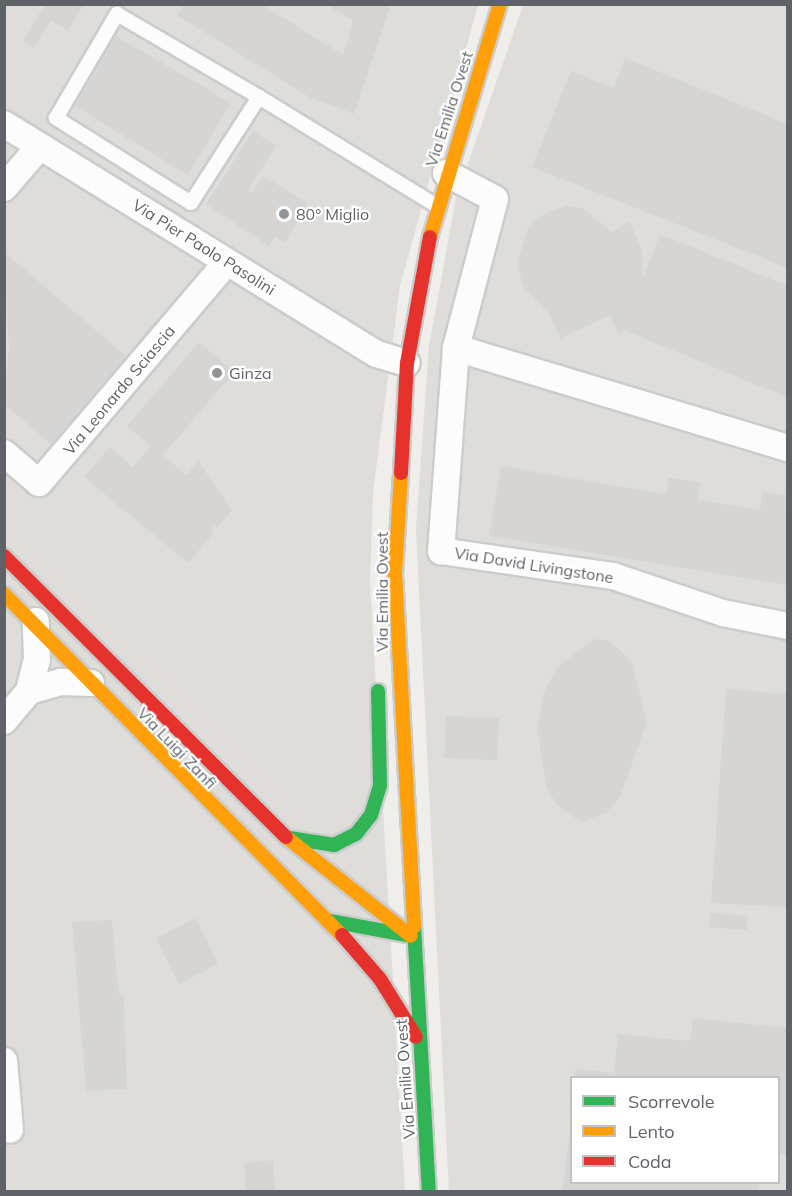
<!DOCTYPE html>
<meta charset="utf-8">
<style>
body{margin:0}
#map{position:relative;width:792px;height:1196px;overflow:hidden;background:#efeeea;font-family:Mulish,sans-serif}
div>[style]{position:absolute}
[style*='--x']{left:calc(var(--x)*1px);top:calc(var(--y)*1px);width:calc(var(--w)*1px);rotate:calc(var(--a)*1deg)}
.industrial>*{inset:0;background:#dfddda}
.building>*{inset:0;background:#d6d5d3}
.roads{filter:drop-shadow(2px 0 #cbcccc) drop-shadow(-2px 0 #cbcccc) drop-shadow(0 2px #cbcccc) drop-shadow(0 -2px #cbcccc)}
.lane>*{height:14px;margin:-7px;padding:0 7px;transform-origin:7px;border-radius:7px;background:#fdfcfc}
.street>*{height:26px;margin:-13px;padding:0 13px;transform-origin:13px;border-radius:13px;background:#fdfcfc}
.fast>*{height:14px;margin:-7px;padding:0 7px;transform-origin:7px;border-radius:7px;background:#30b455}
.slow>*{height:14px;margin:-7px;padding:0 7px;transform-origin:7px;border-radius:7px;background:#ff9f0a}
.jam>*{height:14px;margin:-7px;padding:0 7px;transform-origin:7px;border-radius:7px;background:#e5322d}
.dots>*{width:16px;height:16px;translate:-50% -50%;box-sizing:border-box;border:3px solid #fff;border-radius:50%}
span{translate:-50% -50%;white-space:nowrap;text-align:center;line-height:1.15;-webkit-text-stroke:4.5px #fff;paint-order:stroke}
.street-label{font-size:16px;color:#5f6368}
.poi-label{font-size:16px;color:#5f6368}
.left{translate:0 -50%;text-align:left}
.frame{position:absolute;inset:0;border:6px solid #5f6368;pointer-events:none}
.legend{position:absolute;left:570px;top:1076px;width:210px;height:108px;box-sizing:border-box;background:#fff;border:2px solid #bfc1c3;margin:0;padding:8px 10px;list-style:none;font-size:18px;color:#5f6368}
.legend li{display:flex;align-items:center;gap:12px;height:30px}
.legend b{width:30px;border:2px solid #bfc1c3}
</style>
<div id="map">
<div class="industrial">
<i style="clip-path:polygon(5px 5px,478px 5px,400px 286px,373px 493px,370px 582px,405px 1191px,5px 1192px)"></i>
<i style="clip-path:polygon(evenodd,523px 5px,787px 5px,787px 1191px,449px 1192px,416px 529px,429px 346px,456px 198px,523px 5px,572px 1078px,778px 1078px,778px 1182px,572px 1182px,572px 1078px)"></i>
</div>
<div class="building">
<i style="clip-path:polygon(45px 4px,84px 4px,68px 31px,51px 20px,34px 48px,23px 41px)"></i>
<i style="clip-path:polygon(184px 4px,261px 4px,343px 55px,353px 21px,326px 4px,391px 4px,354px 114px,309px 97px,177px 15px)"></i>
<i style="clip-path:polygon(116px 36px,231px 103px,188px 175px,75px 106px)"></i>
<i style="clip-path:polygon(625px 58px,788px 124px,788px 268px,532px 167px,571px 71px,614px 88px)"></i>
<i style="clip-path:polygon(253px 131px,276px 146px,248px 190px,252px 193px,263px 176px,308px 203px,285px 243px,275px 237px,269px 246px,206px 204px)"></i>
<i style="clip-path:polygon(566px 206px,582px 208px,612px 232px,629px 221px,642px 250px,643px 279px,660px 234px,788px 286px,786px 397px,624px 330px,618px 334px,610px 315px,560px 338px,550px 315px,523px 286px,517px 263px,528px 228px,544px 214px)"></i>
<i style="clip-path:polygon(4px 252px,126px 356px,51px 444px,4px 404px,9px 347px)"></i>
<i style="clip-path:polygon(199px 342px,234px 372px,163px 455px,186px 475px,198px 461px,232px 510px,217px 528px,213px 525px,213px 534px,188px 563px,84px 477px,110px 447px,133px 467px,151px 446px,127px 426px)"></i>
<i style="clip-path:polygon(501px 466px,666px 494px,668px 478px,700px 482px,697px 500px,760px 510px,763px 492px,785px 495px,788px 585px,489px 536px)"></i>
<i style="clip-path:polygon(595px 639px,610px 641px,632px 662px,647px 722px,620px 797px,607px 812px,581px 822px,557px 805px,547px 788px,537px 729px,543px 694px,558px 666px)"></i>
<i style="clip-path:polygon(726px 689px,788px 694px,788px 907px,711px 903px)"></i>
<i style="clip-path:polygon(446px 716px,499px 718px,497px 760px,444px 758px)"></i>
<i style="clip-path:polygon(710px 913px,748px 916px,747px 930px,709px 927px)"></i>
<i style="clip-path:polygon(196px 918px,218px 964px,179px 984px,156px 938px)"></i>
<i style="clip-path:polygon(112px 920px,119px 995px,124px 995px,127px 1089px,86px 1091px,72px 922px)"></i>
<i style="clip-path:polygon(693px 1018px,788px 1028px,788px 1155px,778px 1154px,778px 1077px,574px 1077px,575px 1069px,614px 1073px,618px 1034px,690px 1041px)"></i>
<i style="clip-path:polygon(572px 1117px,572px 1182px,759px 1182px,758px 1191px,562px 1191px)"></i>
<i style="clip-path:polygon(273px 1160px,275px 1191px,246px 1191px,244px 1163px)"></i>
</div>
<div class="roads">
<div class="lane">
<i style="--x:259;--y:97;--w:126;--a:122.7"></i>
<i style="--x:191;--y:203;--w:160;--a:-147.8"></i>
<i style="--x:56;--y:118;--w:121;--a:-59.6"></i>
<i style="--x:117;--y:14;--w:164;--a:30.3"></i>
<i style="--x:259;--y:97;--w:206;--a:31.5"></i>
</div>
<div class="street">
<i style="--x:4;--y:124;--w:438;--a:31.7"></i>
<i style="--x:377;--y:354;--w:31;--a:17"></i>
<i style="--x:446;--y:173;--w:55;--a:28"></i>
<i style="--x:495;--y:199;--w:154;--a:104.7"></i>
<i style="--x:456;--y:348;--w:204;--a:94.2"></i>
<i style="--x:441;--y:551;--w:174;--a:8.3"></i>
<i style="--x:613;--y:576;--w:116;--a:18.6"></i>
<i style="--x:723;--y:613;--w:66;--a:11.3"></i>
<i style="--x:4;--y:188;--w:55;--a:-49.4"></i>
<i style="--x:456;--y:348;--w:347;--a:16.8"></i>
<i style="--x:4;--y:453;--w:46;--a:40.6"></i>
<i style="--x:39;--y:483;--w:290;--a:-49.6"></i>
<i style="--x:29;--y:691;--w:33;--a:-16"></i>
<i style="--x:61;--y:682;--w:30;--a:2"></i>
<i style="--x:4;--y:721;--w:39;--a:-50"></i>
<i style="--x:29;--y:691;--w:33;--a:-76"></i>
<i style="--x:37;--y:659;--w:38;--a:-92"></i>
<i style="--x:4;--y:1061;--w:69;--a:85"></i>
</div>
<div class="fast">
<i style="--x:289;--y:838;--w:46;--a:8.8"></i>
<i style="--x:334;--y:845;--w:25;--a:-27"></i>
<i style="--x:356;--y:834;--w:24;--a:-52"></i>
<i style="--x:371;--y:815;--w:30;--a:-73"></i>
<i style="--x:380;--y:786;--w:95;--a:-91.2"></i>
<i style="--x:330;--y:921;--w:82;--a:10.5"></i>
<i style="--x:414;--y:926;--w:266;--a:86.8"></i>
</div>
<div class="slow">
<i style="--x:430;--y:237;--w:243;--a:-73.3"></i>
<i style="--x:401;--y:473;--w:100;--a:93.4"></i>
<i style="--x:395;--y:573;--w:354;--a:86.9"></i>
<i style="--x:4;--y:594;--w:480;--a:45.3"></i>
<i style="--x:286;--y:837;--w:159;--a:38.4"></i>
</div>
<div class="jam">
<i style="--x:401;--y:473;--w:110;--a:-86.9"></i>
<i style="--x:407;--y:363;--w:128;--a:-79.7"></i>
<i style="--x:4;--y:556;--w:398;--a:44.9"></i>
<i style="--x:342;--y:935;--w:58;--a:49.2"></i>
<i style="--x:380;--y:979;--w:68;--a:58.2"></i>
</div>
</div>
<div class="dots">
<i style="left:284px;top:214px;background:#919496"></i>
<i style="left:217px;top:373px;background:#919496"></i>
</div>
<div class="street-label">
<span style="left:449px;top:109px;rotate:-72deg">Via Emilia Ovest</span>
<span style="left:204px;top:247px;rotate:32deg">Via Pier Paolo Pasolini</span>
<span style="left:119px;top:390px;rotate:-50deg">Via Leonardo Sciascia</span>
<span style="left:534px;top:565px;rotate:9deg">Via David Livingstone</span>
<span style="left:382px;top:592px;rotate:-90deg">Via Emilia Ovest</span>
<span style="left:177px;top:748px;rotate:46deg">Via Luigi Zanfi</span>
<span style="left:405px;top:1079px;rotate:-94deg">Via Emilia Ovest</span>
</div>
<div class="poi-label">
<span class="left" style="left:296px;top:214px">80° Miglio</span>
<span class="left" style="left:229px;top:373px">Ginza</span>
</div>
<div class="frame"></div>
<ul class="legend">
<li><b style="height:8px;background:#30b455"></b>Scorrevole</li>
<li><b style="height:8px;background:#ff9f0a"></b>Lento</li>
<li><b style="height:8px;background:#e5322d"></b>Coda</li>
</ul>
</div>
